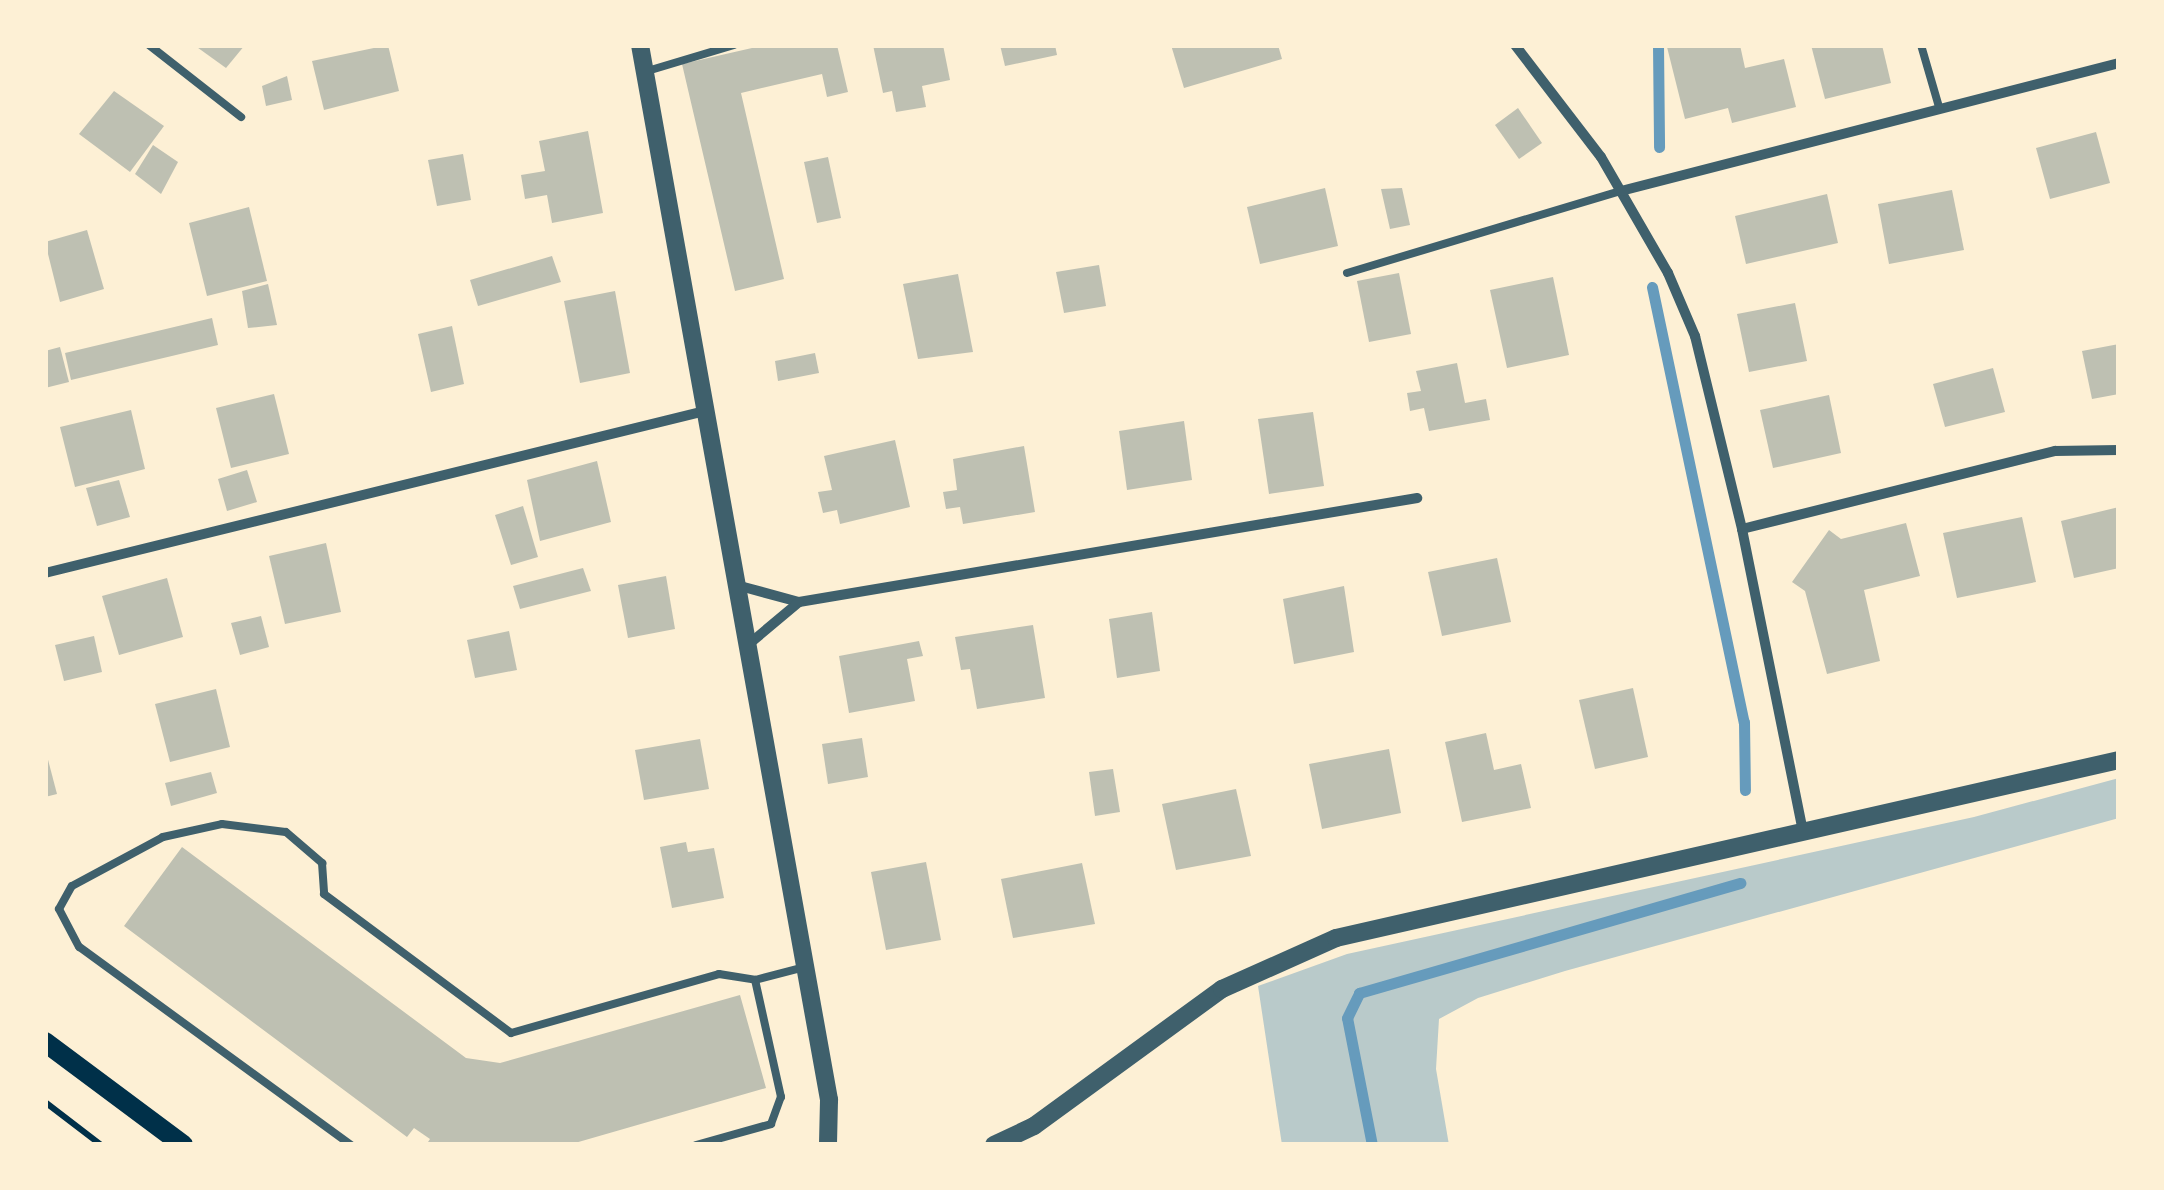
<!DOCTYPE html>
<style>
body{margin:0}
#map{position:relative;width:2164px;height:1190px;overflow:hidden;background:#fdf0d5;font-family:Ubuntu,sans-serif}
div>[style]{position:absolute}
[style*='--x']{left:calc(var(--x)*1px);top:calc(var(--y)*1px);width:calc(var(--w)*1px);rotate:calc(var(--a)*1deg)}
.green>*{inset:0;background:#b9caca}
.stream>*{height:11px;margin:-5.5px;padding:0 5.5px;transform-origin:5.5px;border-radius:5.5px;background:#669bbc}
.building>*{inset:0;background:#bec0b2}
.path>*{height:6px;margin:-3px;padding:0 3px;transform-origin:3px;border-radius:3px;background:#003049}
.service>*{height:8px;margin:-4px;padding:0 4px;transform-origin:4px;border-radius:4px;background:#3f606c}
.minor>*{height:10px;margin:-5px;padding:0 5px;transform-origin:5px;border-radius:5px;background:#3f606c}
.tertiary>*{height:18px;margin:-9px;padding:0 9px;transform-origin:9px;border-radius:9px;background:#3f606c}
.secondary>*{height:20px;margin:-10px;padding:0 10px;transform-origin:10px;border-radius:10px;background:#003049}
span{translate:-50% -50%;white-space:nowrap;text-align:center;line-height:1.15;-webkit-text-stroke:9px #fdf0d5;paint-order:stroke}
.frame{position:absolute;inset:0;border:48px solid #fdf0d5;pointer-events:none}
</style>
<div id="map">
<div class="green">
<i style="clip-path:polygon(2119px 778px,2119px 818px,1565px 971px,1478px 998px,1439px 1019px,1436px 1069px,1449px 1145px,1282px 1145px,1258px 986px,1347px 954px,1974px 817px)"></i>
</div>
<div class="stream">
<i style="--x:1658;--y:45;--w:102;--a:89.4"></i>
<i style="--x:1652;--y:287;--w:445;--a:78.1"></i>
<i style="--x:1744;--y:722;--w:68;--a:89.2"></i>
<i style="--x:1372;--y:1145;--w:129;--a:-101.1"></i>
<i style="--x:1347;--y:1018;--w:28;--a:-64"></i>
<i style="--x:1359;--y:993;--w:397;--a:-16.1"></i>
</div>
<div class="building">
<i style="clip-path:polygon(194px 45px,245px 45px,226px 68px)"></i>
<i style="clip-path:polygon(388px 45px,399px 91px,324px 110px,312px 61px)"></i>
<i style="clip-path:polygon(765px 45px,837px 45px,848px 92px,827px 97px,822px 74px,741px 93px,784px 279px,735px 291px,682px 64px)"></i>
<i style="clip-path:polygon(873px 45px,943px 45px,950px 80px,922px 86px,926px 107px,896px 112px,892px 91px,883px 93px)"></i>
<i style="clip-path:polygon(1000px 45px,1055px 45px,1057px 55px,1005px 66px)"></i>
<i style="clip-path:polygon(1171px 45px,1278px 45px,1282px 59px,1184px 88px)"></i>
<i style="clip-path:polygon(1740px 45px,1745px 68px,1784px 59px,1796px 107px,1732px 123px,1728px 108px,1685px 119px,1667px 47px)"></i>
<i style="clip-path:polygon(1811px 45px,1882px 45px,1891px 83px,1825px 99px)"></i>
<i style="clip-path:polygon(287px 76px,292px 100px,266px 106px,262px 86px)"></i>
<i style="clip-path:polygon(114px 91px,164px 126px,130px 172px,79px 134px)"></i>
<i style="clip-path:polygon(1518px 108px,1542px 143px,1519px 159px,1495px 125px)"></i>
<i style="clip-path:polygon(588px 131px,603px 213px,552px 223px,547px 195px,525px 199px,521px 175px,545px 171px,539px 141px)"></i>
<i style="clip-path:polygon(2096px 132px,2110px 183px,2050px 199px,2036px 148px)"></i>
<i style="clip-path:polygon(153px 145px,178px 162px,161px 194px,135px 174px)"></i>
<i style="clip-path:polygon(463px 154px,471px 200px,437px 206px,428px 160px)"></i>
<i style="clip-path:polygon(828px 157px,841px 218px,817px 223px,804px 162px)"></i>
<i style="clip-path:polygon(1325px 188px,1338px 246px,1260px 264px,1247px 207px)"></i>
<i style="clip-path:polygon(1402px 188px,1410px 225px,1390px 229px,1381px 189px)"></i>
<i style="clip-path:polygon(1952px 190px,1964px 250px,1889px 264px,1878px 204px)"></i>
<i style="clip-path:polygon(1827px 194px,1838px 243px,1746px 264px,1735px 216px)"></i>
<i style="clip-path:polygon(249px 207px,267px 281px,207px 296px,189px 223px)"></i>
<i style="clip-path:polygon(87px 230px,104px 289px,60px 302px,45px 242px)"></i>
<i style="clip-path:polygon(552px 256px,561px 282px,478px 306px,470px 280px)"></i>
<i style="clip-path:polygon(1099px 265px,1106px 306px,1064px 313px,1056px 272px)"></i>
<i style="clip-path:polygon(1399px 273px,1411px 334px,1369px 342px,1357px 281px)"></i>
<i style="clip-path:polygon(958px 274px,973px 352px,918px 359px,903px 284px)"></i>
<i style="clip-path:polygon(1553px 277px,1569px 355px,1507px 368px,1490px 290px)"></i>
<i style="clip-path:polygon(268px 284px,277px 325px,248px 328px,242px 291px)"></i>
<i style="clip-path:polygon(615px 291px,630px 373px,580px 383px,564px 301px)"></i>
<i style="clip-path:polygon(1795px 303px,1807px 361px,1749px 372px,1737px 314px)"></i>
<i style="clip-path:polygon(212px 318px,218px 345px,71px 380px,65px 353px)"></i>
<i style="clip-path:polygon(452px 326px,464px 384px,431px 392px,418px 334px)"></i>
<i style="clip-path:polygon(2119px 344px,2119px 394px,2092px 399px,2082px 351px)"></i>
<i style="clip-path:polygon(60px 347px,69px 382px,45px 388px,45px 351px)"></i>
<i style="clip-path:polygon(815px 353px,819px 373px,778px 381px,775px 361px)"></i>
<i style="clip-path:polygon(1457px 363px,1465px 403px,1486px 399px,1490px 420px,1429px 431px,1424px 408px,1410px 411px,1407px 393px,1421px 391px,1416px 371px)"></i>
<i style="clip-path:polygon(1993px 368px,2005px 412px,1945px 427px,1933px 384px)"></i>
<i style="clip-path:polygon(274px 394px,289px 454px,231px 468px,216px 408px)"></i>
<i style="clip-path:polygon(1829px 395px,1841px 453px,1773px 468px,1760px 410px)"></i>
<i style="clip-path:polygon(131px 410px,145px 469px,75px 487px,60px 427px)"></i>
<i style="clip-path:polygon(1313px 412px,1324px 486px,1269px 494px,1258px 419px)"></i>
<i style="clip-path:polygon(1184px 421px,1192px 480px,1127px 490px,1119px 431px)"></i>
<i style="clip-path:polygon(895px 440px,910px 507px,840px 524px,837px 510px,823px 513px,818px 492px,832px 490px,824px 456px)"></i>
<i style="clip-path:polygon(1024px 446px,1035px 512px,963px 524px,960px 507px,946px 509px,943px 492px,957px 490px,953px 459px)"></i>
<i style="clip-path:polygon(597px 461px,611px 522px,540px 541px,527px 480px)"></i>
<i style="clip-path:polygon(247px 470px,257px 502px,227px 511px,218px 479px)"></i>
<i style="clip-path:polygon(119px 480px,130px 517px,97px 526px,86px 488px)"></i>
<i style="clip-path:polygon(523px 506px,538px 557px,511px 565px,495px 515px)"></i>
<i style="clip-path:polygon(2119px 507px,2119px 568px,2074px 578px,2061px 521px)"></i>
<i style="clip-path:polygon(2022px 517px,2036px 582px,1957px 598px,1943px 533px)"></i>
<i style="clip-path:polygon(1906px 523px,1920px 576px,1864px 590px,1880px 661px,1827px 674px,1805px 591px,1792px 582px,1829px 530px,1841px 539px)"></i>
<i style="clip-path:polygon(326px 543px,341px 612px,285px 624px,269px 556px)"></i>
<i style="clip-path:polygon(1497px 558px,1511px 622px,1442px 636px,1428px 572px)"></i>
<i style="clip-path:polygon(583px 568px,591px 591px,520px 609px,513px 586px)"></i>
<i style="clip-path:polygon(666px 576px,675px 629px,628px 638px,618px 585px)"></i>
<i style="clip-path:polygon(167px 578px,183px 637px,119px 655px,102px 596px)"></i>
<i style="clip-path:polygon(1344px 586px,1354px 652px,1294px 664px,1283px 599px)"></i>
<i style="clip-path:polygon(1152px 612px,1160px 671px,1117px 678px,1109px 619px)"></i>
<i style="clip-path:polygon(261px 616px,269px 647px,240px 655px,231px 623px)"></i>
<i style="clip-path:polygon(1033px 625px,1045px 698px,977px 709px,970px 669px,961px 670px,955px 637px)"></i>
<i style="clip-path:polygon(509px 631px,517px 670px,475px 678px,467px 640px)"></i>
<i style="clip-path:polygon(94px 636px,102px 672px,64px 681px,55px 645px)"></i>
<i style="clip-path:polygon(919px 641px,923px 656px,907px 659px,915px 701px,849px 713px,839px 656px)"></i>
<i style="clip-path:polygon(1633px 688px,1648px 757px,1595px 769px,1579px 700px)"></i>
<i style="clip-path:polygon(216px 689px,230px 747px,170px 762px,155px 704px)"></i>
<i style="clip-path:polygon(1486px 733px,1494px 770px,1521px 764px,1531px 808px,1462px 822px,1445px 742px)"></i>
<i style="clip-path:polygon(862px 738px,868px 777px,828px 784px,822px 744px)"></i>
<i style="clip-path:polygon(700px 739px,709px 789px,644px 800px,635px 750px)"></i>
<i style="clip-path:polygon(1389px 749px,1401px 813px,1322px 829px,1309px 764px)"></i>
<i style="clip-path:polygon(46px 752px,57px 794px,45px 797px,45px 753px)"></i>
<i style="clip-path:polygon(1113px 769px,1120px 812px,1095px 816px,1089px 772px)"></i>
<i style="clip-path:polygon(211px 772px,217px 793px,171px 806px,165px 783px)"></i>
<i style="clip-path:polygon(1236px 789px,1251px 856px,1176px 870px,1162px 804px)"></i>
<i style="clip-path:polygon(686px 842px,688px 852px,714px 848px,724px 898px,672px 908px,660px 847px)"></i>
<i style="clip-path:polygon(182px 847px,466px 1058px,500px 1063px,740px 995px,766px 1088px,568px 1145px,426px 1145px,430px 1139px,414px 1128px,407px 1137px,124px 926px)"></i>
<i style="clip-path:polygon(926px 862px,941px 940px,886px 950px,871px 872px)"></i>
<i style="clip-path:polygon(1082px 863px,1095px 924px,1013px 938px,1001px 879px)"></i>
</div>
<div class="path">
<i style="--x:45;--y:1102;--w:71;--a:37.5"></i>
</div>
<div class="service">
<i style="--x:149;--y:45;--w:117;--a:38"></i>
<i style="--x:1921;--y:45;--w:65;--a:73.8"></i>
<i style="--x:644;--y:72;--w:94;--a:-16.7"></i>
<i style="--x:1347;--y:273;--w:286;--a:-16.7"></i>
<i style="--x:351;--y:1145;--w:336;--a:-143.9"></i>
<i style="--x:79;--y:947;--w:43;--a:-117.8"></i>
<i style="--x:59;--y:909;--w:26;--a:-61"></i>
<i style="--x:72;--y:886;--w:103;--a:-28.3"></i>
<i style="--x:163;--y:837;--w:60;--a:-12.4"></i>
<i style="--x:222;--y:824;--w:64;--a:7.1"></i>
<i style="--x:286;--y:832;--w:48;--a:40.7"></i>
<i style="--x:322;--y:863;--w:31;--a:86"></i>
<i style="--x:324;--y:894;--w:233;--a:36.6"></i>
<i style="--x:511;--y:1033;--w:216;--a:-15.8"></i>
<i style="--x:719;--y:974;--w:36;--a:9"></i>
<i style="--x:755;--y:980;--w:52;--a:-14.6"></i>
<i style="--x:696;--y:1145;--w:78;--a:-15.6"></i>
<i style="--x:771;--y:1124;--w:29;--a:-70"></i>
<i style="--x:781;--y:1097;--w:120;--a:-102.5"></i>
</div>
<div class="minor">
<i style="--x:1515;--y:45;--w:141;--a:52.5"></i>
<i style="--x:1601;--y:157;--w:134;--a:60"></i>
<i style="--x:1668;--y:273;--w:69;--a:66.8"></i>
<i style="--x:1695;--y:336;--w:199;--a:76.3"></i>
<i style="--x:1742;--y:529;--w:309;--a:78.6"></i>
<i style="--x:1621;--y:191;--w:514;--a:-14.41"></i>
<i style="--x:1742;--y:529;--w:323;--a:-14"></i>
<i style="--x:2055;--y:451;--w:64;--a:-0.9"></i>
<i style="--x:45;--y:573;--w:680;--a:-13.79"></i>
<i style="--x:740;--y:586;--w:61;--a:15.2"></i>
<i style="--x:799;--y:602;--w:627;--a:-9.55"></i>
<i style="--x:749;--y:644;--w:65;--a:-40"></i>
</div>
<div class="tertiary">
<i style="--x:640;--y:45;--w:1072;--a:79.84"></i>
<i style="--x:829;--y:1100;--w:45;--a:91.3"></i>
<i style="--x:994;--y:1145;--w:44;--a:-25.4"></i>
<i style="--x:1034;--y:1126;--w:233;--a:-36.1"></i>
<i style="--x:1222;--y:989;--w:125;--a:-24.1"></i>
<i style="--x:1336;--y:938;--w:803;--a:-12.81"></i>
</div>
<div class="secondary">
<i style="--x:45;--y:1042;--w:172;--a:36.7"></i>
</div>
<div class="frame"></div>
</div>
